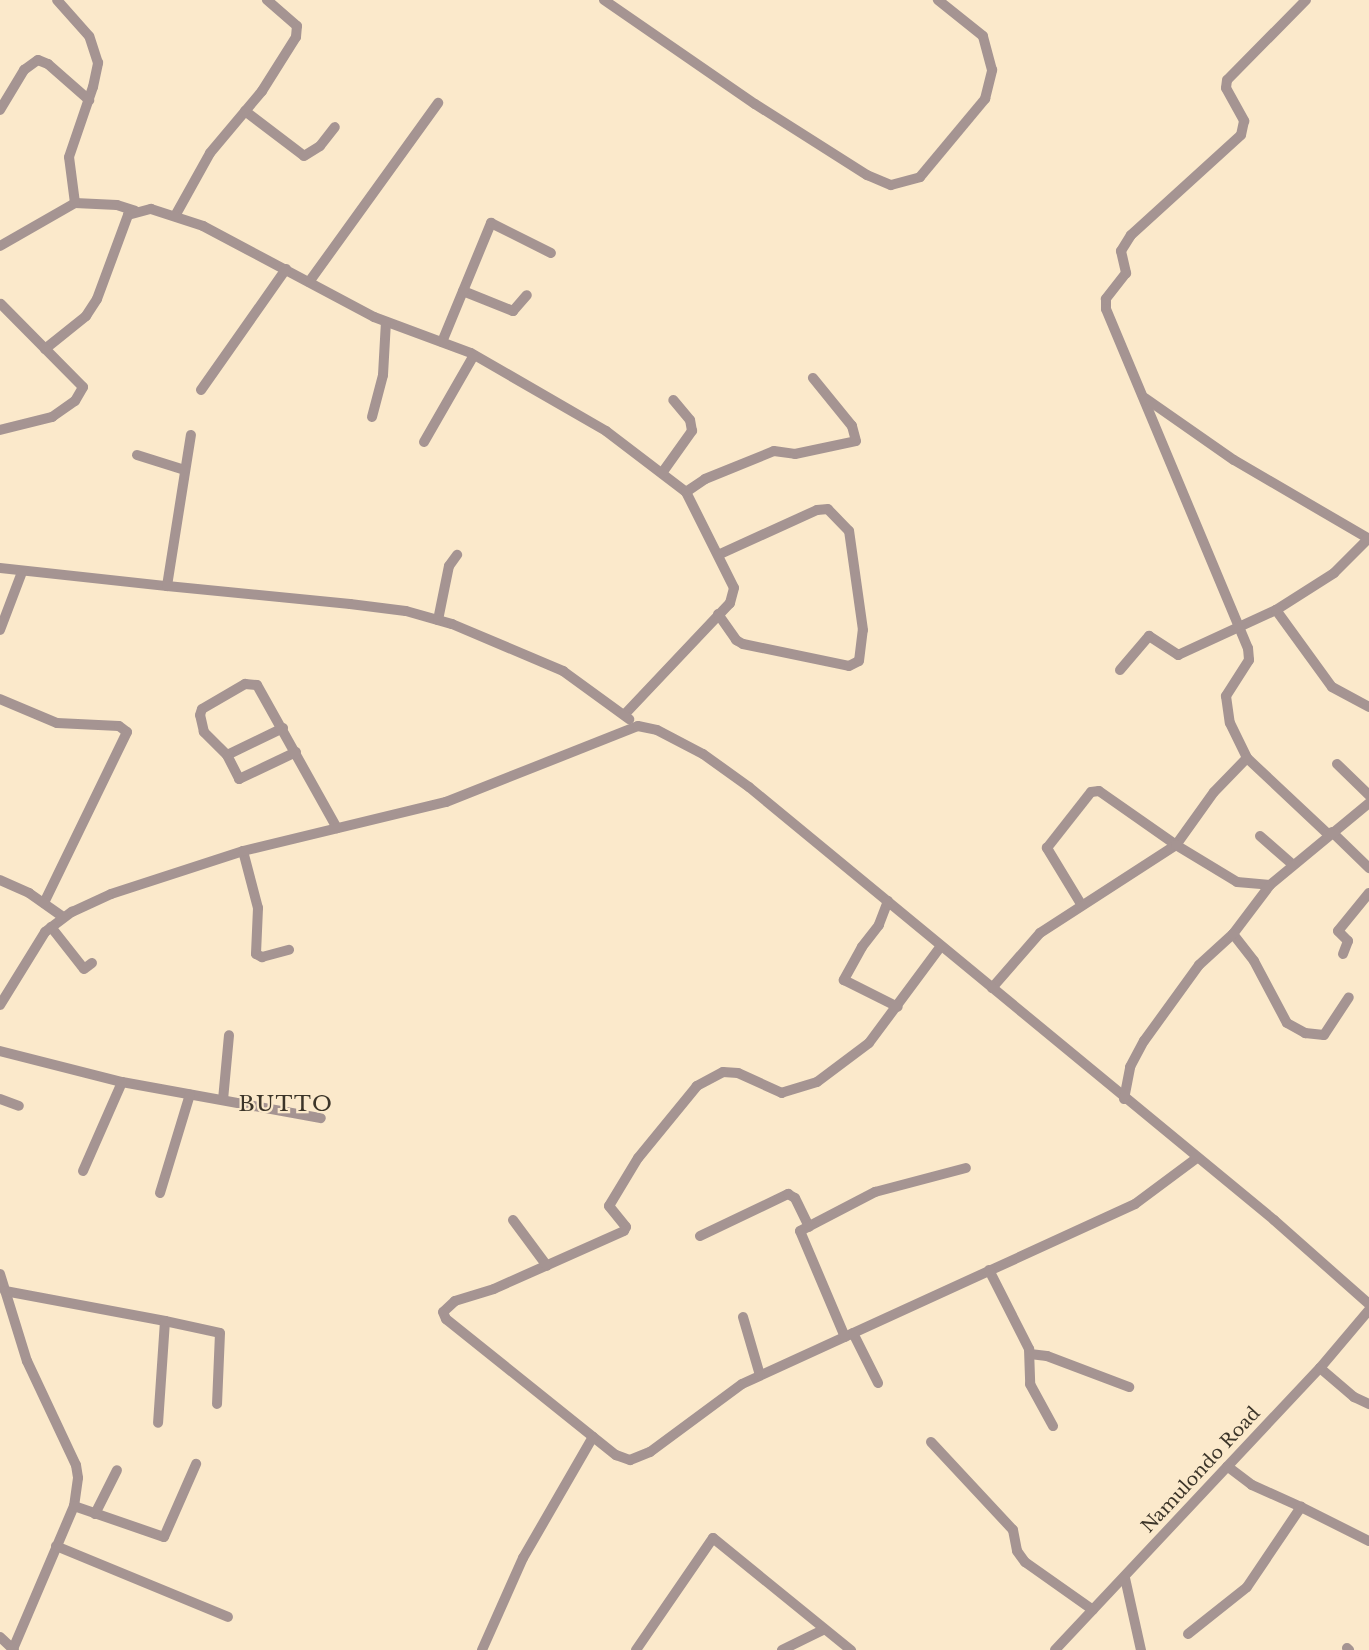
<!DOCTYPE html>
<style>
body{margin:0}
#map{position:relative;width:1369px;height:1650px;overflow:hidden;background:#fbe9cb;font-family:"Libre Baskerville",serif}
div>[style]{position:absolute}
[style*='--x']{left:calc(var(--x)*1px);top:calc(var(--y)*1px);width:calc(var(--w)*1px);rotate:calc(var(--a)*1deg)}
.minor>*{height:10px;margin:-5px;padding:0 5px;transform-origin:5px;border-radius:5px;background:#a59492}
span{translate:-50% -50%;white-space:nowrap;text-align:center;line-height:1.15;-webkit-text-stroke:4.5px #fbe9cb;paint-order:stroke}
.street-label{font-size:18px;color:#3c3529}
.quarter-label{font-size:21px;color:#3c3529;letter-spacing:1.5px}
</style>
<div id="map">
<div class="minor">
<i style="--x:604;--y:0;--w:183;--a:34.6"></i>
<i style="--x:755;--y:104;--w:133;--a:32.4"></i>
<i style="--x:867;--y:175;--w:26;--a:23"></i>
<i style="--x:891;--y:185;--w:30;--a:-15"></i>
<i style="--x:920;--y:177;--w:102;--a:-50.2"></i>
<i style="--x:985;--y:99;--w:30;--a:-76"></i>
<i style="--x:992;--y:70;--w:35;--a:-105"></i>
<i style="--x:983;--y:36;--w:58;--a:-141.3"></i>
<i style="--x:1306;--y:0;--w:112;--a:134.6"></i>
<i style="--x:1227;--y:80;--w:8;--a:97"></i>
<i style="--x:1226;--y:88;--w:38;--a:61"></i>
<i style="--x:1244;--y:121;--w:14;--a:102"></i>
<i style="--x:1241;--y:135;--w:149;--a:137.7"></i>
<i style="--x:1131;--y:235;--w:19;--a:122"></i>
<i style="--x:1121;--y:251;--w:23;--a:77"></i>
<i style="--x:1126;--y:273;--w:33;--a:128"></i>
<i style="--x:1106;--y:299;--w:10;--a:90"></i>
<i style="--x:1106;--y:309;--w:368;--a:67.3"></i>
<i style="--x:1248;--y:648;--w:12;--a:85"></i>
<i style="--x:1249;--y:660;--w:43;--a:122.6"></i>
<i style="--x:1226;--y:696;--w:27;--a:82"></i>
<i style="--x:1230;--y:723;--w:39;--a:64"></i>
<i style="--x:1247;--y:758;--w:111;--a:43.2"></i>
<i style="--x:0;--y:110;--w:47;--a:-59"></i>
<i style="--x:24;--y:70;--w:17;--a:-36"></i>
<i style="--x:38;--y:60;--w:11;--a:22"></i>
<i style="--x:48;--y:64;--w:55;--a:41.3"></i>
<i style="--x:245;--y:111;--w:74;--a:37.3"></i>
<i style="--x:304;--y:156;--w:19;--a:-32"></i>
<i style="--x:320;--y:146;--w:24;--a:-52"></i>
<i style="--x:75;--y:203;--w:42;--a:2.7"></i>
<i style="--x:117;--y:205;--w:19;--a:18"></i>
<i style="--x:175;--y:216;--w:72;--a:-60.9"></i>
<i style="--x:210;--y:153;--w:81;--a:-50"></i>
<i style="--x:262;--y:91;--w:64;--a:-57.8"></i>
<i style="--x:296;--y:37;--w:11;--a:-85"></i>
<i style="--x:297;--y:26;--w:40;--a:-139"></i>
<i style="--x:0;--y:246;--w:86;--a:-29.8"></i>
<i style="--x:75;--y:203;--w:46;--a:-97.4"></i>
<i style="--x:69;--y:157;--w:74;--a:-71.1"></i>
<i style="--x:93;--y:87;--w:25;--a:-78"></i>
<i style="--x:98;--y:63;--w:28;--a:-108"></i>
<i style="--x:89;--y:36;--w:48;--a:-131.6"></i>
<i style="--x:309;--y:282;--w:221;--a:-54.2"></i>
<i style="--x:463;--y:291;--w:54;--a:21.8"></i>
<i style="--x:513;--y:311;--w:21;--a:-49"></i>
<i style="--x:442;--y:342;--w:129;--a:-67.6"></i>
<i style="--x:491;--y:223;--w:67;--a:26.6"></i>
<i style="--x:45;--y:349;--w:53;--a:-38.8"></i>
<i style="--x:86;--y:316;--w:20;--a:-57"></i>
<i style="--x:97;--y:299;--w:90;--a:-69.7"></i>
<i style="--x:128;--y:215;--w:24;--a:-15"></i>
<i style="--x:151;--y:209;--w:55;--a:18.1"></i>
<i style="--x:203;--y:226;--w:194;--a:28"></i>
<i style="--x:374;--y:317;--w:103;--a:20.4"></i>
<i style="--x:471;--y:353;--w:156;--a:30"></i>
<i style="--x:606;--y:431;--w:101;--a:37.3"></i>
<i style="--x:686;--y:492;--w:107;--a:63.4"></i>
<i style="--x:734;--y:588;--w:16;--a:105"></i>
<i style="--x:730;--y:603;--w:153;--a:133.4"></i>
<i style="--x:201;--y:390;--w:148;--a:-54.9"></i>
<i style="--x:1145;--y:398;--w:108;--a:34.9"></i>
<i style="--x:1234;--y:460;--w:156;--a:30.3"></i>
<i style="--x:372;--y:417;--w:43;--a:-75.3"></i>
<i style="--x:383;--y:375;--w:53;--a:-86.8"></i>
<i style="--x:0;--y:430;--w:54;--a:-14"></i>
<i style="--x:52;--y:417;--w:28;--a:-35"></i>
<i style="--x:75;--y:401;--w:16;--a:-60"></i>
<i style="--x:83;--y:387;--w:117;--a:-134.7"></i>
<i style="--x:424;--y:442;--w:100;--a:-60.1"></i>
<i style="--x:137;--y:455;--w:50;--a:17.4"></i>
<i style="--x:662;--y:473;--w:52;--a:-54.5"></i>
<i style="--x:692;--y:431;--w:11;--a:-100"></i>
<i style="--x:690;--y:420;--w:26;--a:-130"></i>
<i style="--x:686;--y:492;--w:23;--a:-34"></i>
<i style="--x:705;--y:479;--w:74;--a:-22.1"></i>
<i style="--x:774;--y:451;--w:21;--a:8"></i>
<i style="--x:795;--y:454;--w:62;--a:-12"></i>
<i style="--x:856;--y:441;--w:16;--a:-105"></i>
<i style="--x:852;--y:426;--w:62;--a:-129.1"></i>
<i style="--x:0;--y:568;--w:168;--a:6.2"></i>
<i style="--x:167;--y:586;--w:153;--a:-81"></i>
<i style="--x:167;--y:586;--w:184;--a:5.6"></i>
<i style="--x:350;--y:604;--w:56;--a:7.1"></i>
<i style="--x:406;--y:611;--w:48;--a:15.8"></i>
<i style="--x:452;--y:624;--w:121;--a:22.9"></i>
<i style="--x:563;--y:671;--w:82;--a:36"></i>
<i style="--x:1276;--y:610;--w:95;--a:54"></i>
<i style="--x:1332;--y:687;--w:42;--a:28.4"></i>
<i style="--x:718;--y:614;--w:32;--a:55"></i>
<i style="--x:736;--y:640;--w:8;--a:30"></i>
<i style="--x:743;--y:644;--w:108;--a:11.7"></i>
<i style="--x:849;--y:666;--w:11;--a:-27"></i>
<i style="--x:859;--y:661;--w:31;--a:-83"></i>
<i style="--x:863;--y:630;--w:100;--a:-98"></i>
<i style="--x:849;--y:531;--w:30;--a:-134"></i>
<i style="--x:828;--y:509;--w:11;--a:175"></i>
<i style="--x:817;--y:510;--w:107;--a:155.6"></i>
<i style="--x:438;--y:620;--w:55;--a:-78.5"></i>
<i style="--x:449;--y:566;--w:14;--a:-54"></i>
<i style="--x:0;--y:630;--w:62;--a:-69.2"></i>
<i style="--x:1120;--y:670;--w:45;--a:-49.5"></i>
<i style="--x:1149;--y:636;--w:35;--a:33"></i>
<i style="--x:1178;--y:655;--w:108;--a:-24.7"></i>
<i style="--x:1276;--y:610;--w:69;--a:-32.5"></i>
<i style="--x:1334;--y:573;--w:49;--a:-45"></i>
<i style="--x:0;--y:699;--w:62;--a:22.8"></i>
<i style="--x:57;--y:723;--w:62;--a:2.8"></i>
<i style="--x:119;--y:726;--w:10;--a:37"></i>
<i style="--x:127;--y:732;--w:190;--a:115.9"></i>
<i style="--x:283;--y:728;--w:62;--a:154.3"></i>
<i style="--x:227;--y:755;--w:27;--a:63"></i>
<i style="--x:239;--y:779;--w:63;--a:-25.3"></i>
<i style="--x:227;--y:755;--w:33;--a:-135"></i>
<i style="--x:204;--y:732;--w:17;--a:-103"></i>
<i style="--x:200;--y:715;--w:6;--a:-72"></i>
<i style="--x:202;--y:709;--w:50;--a:-30.2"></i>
<i style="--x:245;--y:684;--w:12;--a:5"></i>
<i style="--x:257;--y:685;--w:164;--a:60.8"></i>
<i style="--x:1337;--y:764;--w:45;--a:44.1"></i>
<i style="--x:1332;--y:832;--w:52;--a:44.2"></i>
<i style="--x:1260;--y:836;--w:43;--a:41.2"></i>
<i style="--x:243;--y:851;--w:59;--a:75.3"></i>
<i style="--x:258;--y:908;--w:46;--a:92.5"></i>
<i style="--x:256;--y:954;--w:7;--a:27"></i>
<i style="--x:262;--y:957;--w:28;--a:-15"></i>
<i style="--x:0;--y:880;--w:32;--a:24"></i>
<i style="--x:29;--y:893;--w:42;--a:35.2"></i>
<i style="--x:888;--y:901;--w:26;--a:111"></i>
<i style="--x:879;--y:925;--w:28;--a:128"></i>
<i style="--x:862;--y:947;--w:38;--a:119"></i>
<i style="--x:844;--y:980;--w:60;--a:26.6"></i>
<i style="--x:1081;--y:904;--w:66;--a:-121.3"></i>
<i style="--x:1047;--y:848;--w:71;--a:-51.8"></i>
<i style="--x:1091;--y:792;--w:8;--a:-7"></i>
<i style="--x:1099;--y:791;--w:94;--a:35"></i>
<i style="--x:1176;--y:845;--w:65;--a:-54.4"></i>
<i style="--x:1214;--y:792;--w:47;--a:-45.9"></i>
<i style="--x:51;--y:927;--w:53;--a:51.8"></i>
<i style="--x:84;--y:969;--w:10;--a:-37"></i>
<i style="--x:1233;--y:934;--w:34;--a:52"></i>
<i style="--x:1254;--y:961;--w:70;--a:62"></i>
<i style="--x:1287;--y:1023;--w:21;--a:29"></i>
<i style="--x:1305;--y:1033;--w:19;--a:6"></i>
<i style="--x:1324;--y:1035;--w:45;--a:-56.7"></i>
<i style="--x:941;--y:946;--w:121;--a:126.6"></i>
<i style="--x:869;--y:1043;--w:65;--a:143.1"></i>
<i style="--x:817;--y:1082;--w:37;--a:163"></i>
<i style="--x:782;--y:1093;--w:48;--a:-155.6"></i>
<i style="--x:738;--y:1073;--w:15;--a:-176"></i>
<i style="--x:723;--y:1072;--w:30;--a:152"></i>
<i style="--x:697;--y:1086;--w:93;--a:129.3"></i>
<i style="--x:638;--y:1158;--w:56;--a:121.1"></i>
<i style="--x:609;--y:1206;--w:27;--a:51"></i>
<i style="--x:626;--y:1227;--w:4;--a:117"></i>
<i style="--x:624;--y:1231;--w:142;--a:156"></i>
<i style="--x:494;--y:1289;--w:41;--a:162.9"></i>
<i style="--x:455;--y:1301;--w:16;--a:137"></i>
<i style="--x:443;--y:1312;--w:8;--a:67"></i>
<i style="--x:446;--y:1319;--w:218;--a:38.7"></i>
<i style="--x:616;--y:1455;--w:15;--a:20"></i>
<i style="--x:630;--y:1460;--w:22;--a:-22"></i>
<i style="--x:650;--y:1452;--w:114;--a:-36.5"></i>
<i style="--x:742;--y:1384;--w:432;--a:-24.6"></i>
<i style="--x:1135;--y:1204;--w:77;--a:-36.6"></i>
<i style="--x:1343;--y:954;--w:14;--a:-69"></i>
<i style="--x:1348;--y:941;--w:14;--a:-135"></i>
<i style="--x:1338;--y:931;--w:49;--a:-50.8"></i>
<i style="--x:992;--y:988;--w:73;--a:-48.9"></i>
<i style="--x:1040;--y:933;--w:162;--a:-32.9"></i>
<i style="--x:1176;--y:845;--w:71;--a:31.2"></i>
<i style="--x:1237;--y:882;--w:33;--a:5"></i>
<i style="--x:1270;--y:885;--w:129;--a:-39.6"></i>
<i style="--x:0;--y:1005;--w:86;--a:-58.3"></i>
<i style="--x:45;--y:932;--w:34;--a:-37"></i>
<i style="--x:72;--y:912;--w:43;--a:-24.8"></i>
<i style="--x:111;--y:894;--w:139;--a:-18"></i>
<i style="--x:243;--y:851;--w:209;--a:-13.6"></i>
<i style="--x:446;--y:802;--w:206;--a:-21.6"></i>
<i style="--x:638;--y:726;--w:19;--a:12"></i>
<i style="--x:657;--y:730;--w:52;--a:27.6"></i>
<i style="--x:703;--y:754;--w:57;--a:35.7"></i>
<i style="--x:749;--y:787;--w:681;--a:39.51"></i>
<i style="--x:1274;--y:1220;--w:127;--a:41.5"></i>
<i style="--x:0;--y:1051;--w:126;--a:14.3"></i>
<i style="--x:122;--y:1082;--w:202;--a:10.3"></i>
<i style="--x:0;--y:1099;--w:20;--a:20"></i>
<i style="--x:1124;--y:1099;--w:33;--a:-79"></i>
<i style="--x:1130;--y:1067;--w:30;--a:-62"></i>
<i style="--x:1144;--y:1041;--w:94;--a:-54.1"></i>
<i style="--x:1199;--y:965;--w:46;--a:-42.4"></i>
<i style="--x:1233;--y:934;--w:61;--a:-52.9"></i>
<i style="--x:223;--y:1100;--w:65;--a:-84.7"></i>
<i style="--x:83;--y:1171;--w:97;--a:-66.3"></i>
<i style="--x:160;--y:1193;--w:103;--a:-73.1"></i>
<i style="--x:513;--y:1220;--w:57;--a:53.5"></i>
<i style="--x:700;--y:1236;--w:98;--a:-25.5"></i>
<i style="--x:788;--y:1194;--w:8;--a:30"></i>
<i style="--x:795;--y:1198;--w:32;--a:64"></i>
<i style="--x:989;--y:1270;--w:89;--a:63.1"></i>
<i style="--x:1029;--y:1349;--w:35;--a:88"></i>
<i style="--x:1030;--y:1384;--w:48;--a:61.3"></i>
<i style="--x:0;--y:1274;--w:91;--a:72.8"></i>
<i style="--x:27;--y:1361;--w:115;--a:64.8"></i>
<i style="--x:76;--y:1465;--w:13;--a:81"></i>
<i style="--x:78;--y:1478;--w:28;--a:98"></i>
<i style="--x:74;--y:1506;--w:155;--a:113.1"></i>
<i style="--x:5;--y:1291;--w:163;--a:10.6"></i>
<i style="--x:165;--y:1321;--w:102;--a:93.9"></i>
<i style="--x:743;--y:1317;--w:60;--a:73.7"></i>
<i style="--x:165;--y:1321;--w:56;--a:12.3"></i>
<i style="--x:220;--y:1333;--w:71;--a:92.4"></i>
<i style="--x:853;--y:1333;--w:56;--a:63.4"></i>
<i style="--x:845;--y:1337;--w:115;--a:-113"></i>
<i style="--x:800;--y:1231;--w:85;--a:-27.5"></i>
<i style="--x:875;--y:1192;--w:94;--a:-14.8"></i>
<i style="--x:1030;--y:1354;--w:17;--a:7"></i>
<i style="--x:1047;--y:1356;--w:88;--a:20.7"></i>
<i style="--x:1320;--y:1368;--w:45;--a:40.5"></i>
<i style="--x:1354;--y:1397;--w:17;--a:25"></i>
<i style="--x:931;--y:1442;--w:120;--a:47"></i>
<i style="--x:1013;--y:1530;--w:21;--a:79"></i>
<i style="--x:1017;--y:1551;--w:14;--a:54"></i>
<i style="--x:1025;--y:1562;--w:83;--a:35.2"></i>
<i style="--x:74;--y:1506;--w:95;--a:19"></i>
<i style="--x:164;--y:1537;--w:80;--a:-66.3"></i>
<i style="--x:1301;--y:1507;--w:76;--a:26.6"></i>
<i style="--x:95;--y:1514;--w:49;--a:-63.4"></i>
<i style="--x:56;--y:1546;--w:186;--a:22.4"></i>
<i style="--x:1125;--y:1578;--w:74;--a:77.5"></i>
<i style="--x:1188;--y:1634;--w:75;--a:-38.5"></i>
<i style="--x:1247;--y:1587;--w:97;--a:-56"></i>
<i style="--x:1301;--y:1507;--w:54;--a:-155.8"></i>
<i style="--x:1252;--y:1485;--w:31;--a:-143"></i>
<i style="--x:0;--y:1637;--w:19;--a:43"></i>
<i style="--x:1347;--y:1648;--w:3;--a:45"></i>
<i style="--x:482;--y:1650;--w:101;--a:-66"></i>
<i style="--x:523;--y:1558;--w:140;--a:-60"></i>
<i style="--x:636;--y:1650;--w:136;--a:-55.5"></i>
<i style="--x:713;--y:1538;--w:178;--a:39.1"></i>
<i style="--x:782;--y:1650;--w:46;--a:-26"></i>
<i style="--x:1055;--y:1650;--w:387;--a:-46.8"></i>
<i style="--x:1320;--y:1368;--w:76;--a:-49.8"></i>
</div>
<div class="street-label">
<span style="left:1201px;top:1470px;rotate:-47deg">Namulondo Road</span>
</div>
<div class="quarter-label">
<span style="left:286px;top:1104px">BUTTO</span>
</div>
</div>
